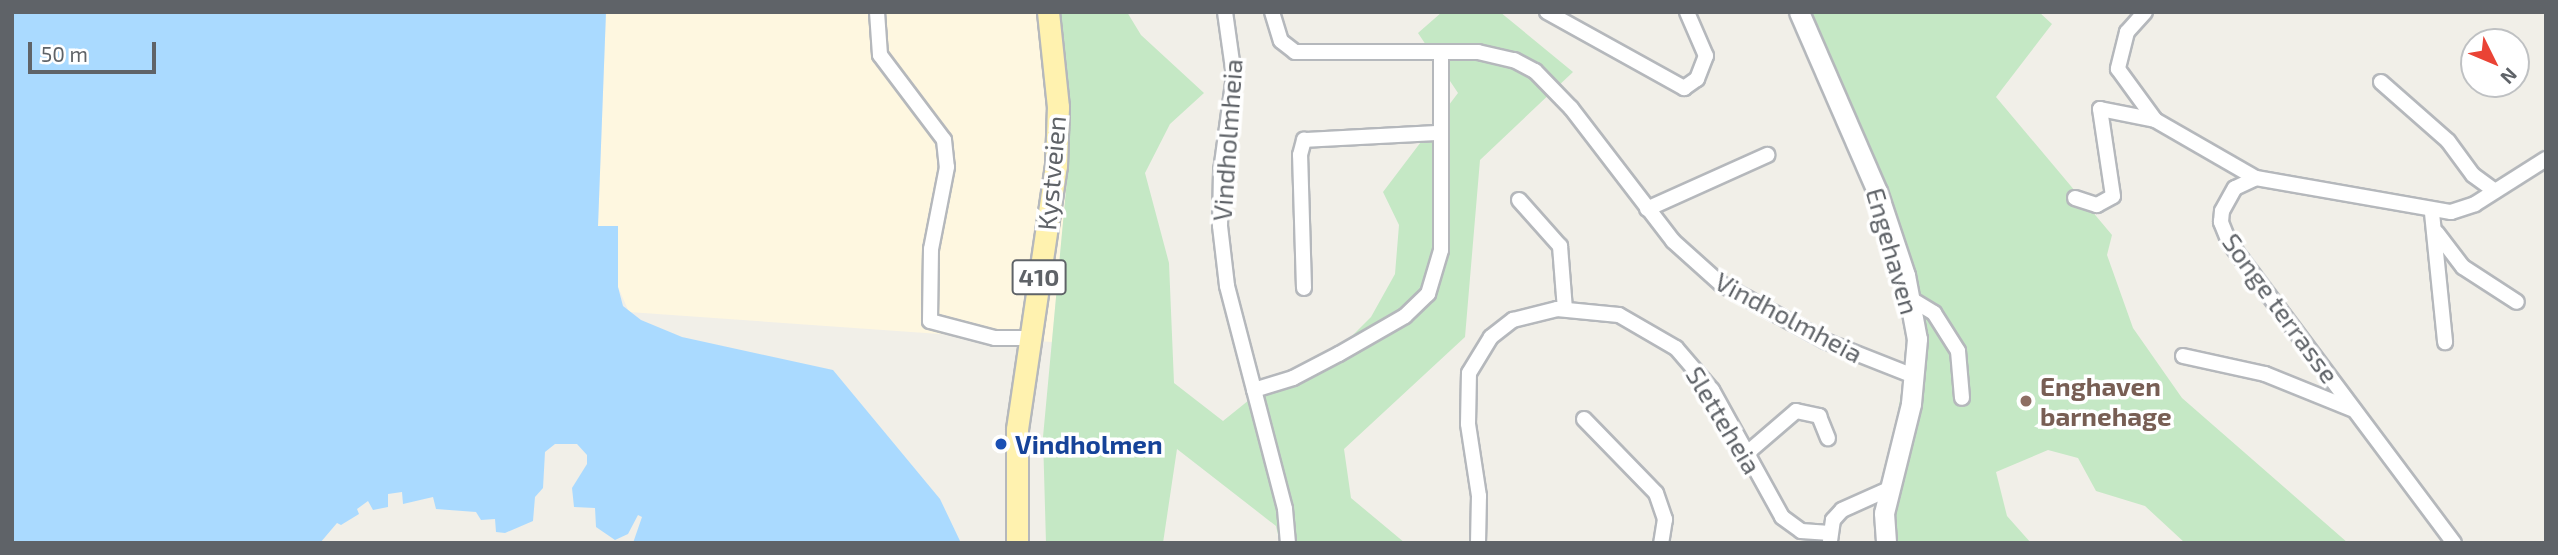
<!DOCTYPE html>
<style>
body{margin:0}
#map{position:relative;width:2558px;height:555px;overflow:hidden;background:#f1efe8;font-family:"Exo 2",sans-serif}
div>[style]{position:absolute}
[style*='--x']{left:calc(var(--x)*1px);top:calc(var(--y)*1px);width:calc(var(--w)*1px);rotate:calc(var(--a)*1deg)}
.commercial>*{inset:0;background:#fef7e0}
.green>*{inset:0;background:#c5e8c5}
.water>*{inset:0;background:#aadaff}
.roads{filter:drop-shadow(2px 0 #b5b8bc) drop-shadow(-2px 0 #b5b8bc) drop-shadow(0 2px #b5b8bc) drop-shadow(0 -2px #b5b8bc)}
.street>*{height:14px;margin:-7px;padding:0 7px;transform-origin:7px;border-radius:7px;background:#fff}
.secondary>*{height:19px;margin:-9.5px;padding:0 9.5px;transform-origin:9.5px;border-radius:9.5px;background:#fff}
.primary>*{height:21px;margin:-10.5px;padding:0 10.5px;transform-origin:10.5px;border-radius:10.5px;background:#fff2af}
.dots>*{width:19px;height:19px;translate:-50% -50%;box-sizing:border-box;border:4px solid #fff;border-radius:50%}
span{translate:-50% -50%;white-space:nowrap;text-align:center;line-height:1.15;-webkit-text-stroke:7px #fff;paint-order:stroke}
.shield-label span{padding:2px 5px;background:#fff;border:2px solid;border-radius:5px;-webkit-text-stroke-width:0}
.shield-label{font-size:24px;color:#5f6368;font-weight:700}
.street-label{font-size:26px;color:#5f6368}
.education-label{font-size:26px;color:#785e54;font-weight:700}
.left{translate:0 -50%;text-align:left}
.transit-label{font-size:26px;color:#164399;font-weight:700}
.frame{position:absolute;inset:0;border:14px solid #5f6368;pointer-events:none}
.north{position:absolute;left:2460px;top:28px;width:70px;height:70px;box-sizing:border-box;background:#fff;border:2px solid #bfc1c3;border-radius:50%;rotate:133deg;font-size:19px;font-weight:700;line-height:28px;text-align:center;color:#5f6368}
.north::after{content:'';display:block;margin:auto;width:24px;height:32px;background:#ea4335;clip-path:polygon(50% 0,100% 100%,50% 72%,0 100%)}
.scale{position:absolute;left:28px;top:42px;width:128px;height:32px;box-sizing:border-box;border:4px solid #5f6368;border-top:0;padding-left:9px;font-size:21px;line-height:24px;white-space:nowrap;color:#5f6368;-webkit-text-stroke:5px #fff;paint-order:stroke}
</style>
<div id="map">
<div class="commercial">
<i style="clip-path:polygon(606px 12px,1057px 12px,1070px 147px,1052px 342px,629px 312px,618px 287px,618px 227px,598px 226px)"></i>
</div>
<div class="green">
<i style="clip-path:polygon(1057px 12px,1127px 12px,1141px 35px,1204px 93px,1170px 124px,1145px 173px,1169px 263px,1174px 383px,1223px 421px,1280px 375px,1327px 361px,1371px 317px,1395px 274px,1399px 225px,1383px 192px,1458px 93px,1418px 33px,1442px 12px,1500px 12px,1573px 72px,1480px 160px,1465px 337px,1344px 449px,1351px 498px,1405px 543px,1280px 543px,1276px 526px,1177px 449px,1163px 543px,1046px 543px,1043px 437px,1070px 147px)"></i>
<i style="clip-path:polygon(1808px 12px,2039px 12px,2052px 24px,1996px 97px,2112px 235px,2107px 255px,2133px 328px,2182px 398px,2348px 543px,2185px 543px,2145px 506px,2096px 491px,2078px 458px,2048px 450px,1996px 472px,2007px 516px,2031px 543px,1875px 543px,1912px 331px,1910px 281px)"></i>
</div>
<div class="water">
<i style="clip-path:polygon(12px 12px,606px 12px,598px 226px,618px 226px,618px 287px,623px 306px,641px 320px,682px 337px,833px 370px,940px 499px,961px 543px,633px 543px,642px 517px,638px 515px,628px 534px,615px 540px,596px 527px,595px 508px,574px 507px,572px 488px,587px 464px,587px 455px,577px 444px,555px 444px,545px 452px,543px 488px,535px 497px,533px 521px,505px 533px,496px 532px,495px 519px,481px 520px,476px 512px,436px 509px,433px 497px,403px 504px,402px 492px,388px 494px,388px 507px,373px 510px,368px 501px,357px 509px,359px 514px,341px 525px,337px 523px,320px 543px,12px 543px)"></i>
</div>
<div class="roads">
<div class="street">
<i style="--x:877;--y:12;--w:43;--a:86"></i>
<i style="--x:880;--y:55;--w:106;--a:53"></i>
<i style="--x:944;--y:140;--w:27;--a:84"></i>
<i style="--x:947;--y:167;--w:84;--a:101"></i>
<i style="--x:931;--y:249;--w:72;--a:90.8"></i>
<i style="--x:930;--y:321;--w:67;--a:14.7"></i>
<i style="--x:995;--y:338;--w:33;--a:0"></i>
<i style="--x:1225;--y:12;--w:65;--a:82"></i>
<i style="--x:1234;--y:76;--w:96;--a:97.8"></i>
<i style="--x:1221;--y:171;--w:55;--a:91"></i>
<i style="--x:1220;--y:226;--w:60;--a:83.3"></i>
<i style="--x:1227;--y:286;--w:230;--a:75.4"></i>
<i style="--x:1285;--y:509;--w:34;--a:85"></i>
<i style="--x:1272;--y:12;--w:30;--a:73"></i>
<i style="--x:1281;--y:41;--w:18;--a:38"></i>
<i style="--x:1295;--y:52;--w:183;--a:0"></i>
<i style="--x:1478;--y:52;--w:37;--a:13"></i>
<i style="--x:1514;--y:60;--w:24;--a:28"></i>
<i style="--x:1535;--y:71;--w:52;--a:45.8"></i>
<i style="--x:1571;--y:108;--w:168;--a:52.5"></i>
<i style="--x:1673;--y:241;--w:64;--a:41.9"></i>
<i style="--x:1721;--y:284;--w:119;--a:28.7"></i>
<i style="--x:1825;--y:341;--w:96;--a:21.5"></i>
<i style="--x:1547;--y:12;--w:157;--a:29"></i>
<i style="--x:1684;--y:88;--w:16;--a:-35"></i>
<i style="--x:1697;--y:79;--w:25;--a:-69"></i>
<i style="--x:1706;--y:56;--w:48;--a:-113.4"></i>
<i style="--x:2145;--y:12;--w:27;--a:132"></i>
<i style="--x:2127;--y:32;--w:38;--a:104"></i>
<i style="--x:2118;--y:69;--w:63;--a:54"></i>
<i style="--x:2155;--y:120;--w:116;--a:29.9"></i>
<i style="--x:2381;--y:82;--w:89;--a:41.4"></i>
<i style="--x:2448;--y:141;--w:42;--a:53.7"></i>
<i style="--x:2473;--y:175;--w:27;--a:36"></i>
<i style="--x:2075;--y:198;--w:23;--a:18"></i>
<i style="--x:2097;--y:205;--w:18;--a:-29"></i>
<i style="--x:2113;--y:196;--w:88;--a:-98.5"></i>
<i style="--x:2100;--y:109;--w:56;--a:11.3"></i>
<i style="--x:1519;--y:200;--w:62;--a:48.3"></i>
<i style="--x:1560;--y:246;--w:63;--a:85.5"></i>
<i style="--x:1647;--y:209;--w:132;--a:-24.2"></i>
<i style="--x:2432;--y:213;--w:130;--a:84.2"></i>
<i style="--x:2437;--y:233;--w:43;--a:52.6"></i>
<i style="--x:2463;--y:267;--w:64;--a:32.9"></i>
<i style="--x:1304;--y:288;--w:133;--a:-91.7"></i>
<i style="--x:1300;--y:155;--w:16;--a:-75"></i>
<i style="--x:1304;--y:140;--w:135;--a:-3"></i>
<i style="--x:1911;--y:299;--w:27;--a:31"></i>
<i style="--x:1934;--y:313;--w:45;--a:57.7"></i>
<i style="--x:1958;--y:351;--w:47;--a:85.1"></i>
<i style="--x:2183;--y:356;--w:84;--a:12.4"></i>
<i style="--x:2265;--y:374;--w:96;--a:22"></i>
<i style="--x:1254;--y:390;--w:41;--a:-17.1"></i>
<i style="--x:1293;--y:378;--w:52;--a:-27.6"></i>
<i style="--x:1339;--y:354;--w:76;--a:-29.9"></i>
<i style="--x:1405;--y:316;--w:32;--a:-44"></i>
<i style="--x:1428;--y:294;--w:46;--a:-73.5"></i>
<i style="--x:1441;--y:250;--w:198;--a:-90"></i>
<i style="--x:1584;--y:419;--w:103;--a:45.8"></i>
<i style="--x:1656;--y:493;--w:28;--a:71"></i>
<i style="--x:1665;--y:519;--w:24;--a:99"></i>
<i style="--x:1746;--y:454;--w:66;--a:-40.7"></i>
<i style="--x:1796;--y:411;--w:24;--a:12"></i>
<i style="--x:1819;--y:416;--w:24;--a:68"></i>
<i style="--x:1830;--y:541;--w:21;--a:-82"></i>
<i style="--x:1833;--y:520;--w:13;--a:-48"></i>
<i style="--x:1842;--y:510;--w:51;--a:-24.1"></i>
<i style="--x:1478;--y:543;--w:47;--a:-88.8"></i>
<i style="--x:1479;--y:496;--w:73;--a:-98.7"></i>
<i style="--x:1468;--y:424;--w:51;--a:-88.9"></i>
<i style="--x:1469;--y:373;--w:42;--a:-58.6"></i>
<i style="--x:1491;--y:337;--w:28;--a:-38"></i>
<i style="--x:1513;--y:320;--w:45;--a:-14"></i>
<i style="--x:1557;--y:309;--w:62;--a:5.5"></i>
<i style="--x:1619;--y:315;--w:66;--a:30.1"></i>
<i style="--x:1676;--y:348;--w:55;--a:49.4"></i>
<i style="--x:1712;--y:390;--w:145;--a:61.1"></i>
<i style="--x:1782;--y:517;--w:24;--a:36"></i>
<i style="--x:1801;--y:531;--w:29;--a:4"></i>
<i style="--x:2454;--y:543;--w:376;--a:-126.8"></i>
<i style="--x:2229;--y:242;--w:22;--a:-112"></i>
<i style="--x:2221;--y:222;--w:11;--a:-85"></i>
<i style="--x:2222;--y:211;--w:26;--a:-61"></i>
<i style="--x:2235;--y:188;--w:23;--a:-25"></i>
<i style="--x:2256;--y:178;--w:198;--a:9.9"></i>
<i style="--x:2451;--y:212;--w:25;--a:-18"></i>
<i style="--x:2475;--y:204;--w:84;--a:-32.4"></i>
</div>
<div class="secondary">
<i style="--x:1799;--y:12;--w:195;--a:66.5"></i>
<i style="--x:1877;--y:191;--w:89;--a:71.6"></i>
<i style="--x:1905;--y:275;--w:65;--a:79.4"></i>
<i style="--x:1917;--y:339;--w:65;--a:95.3"></i>
<i style="--x:1911;--y:404;--w:112;--a:103.9"></i>
<i style="--x:1884;--y:513;--w:30;--a:86"></i>
</div>
<div class="primary">
<i style="--x:1017;--y:543;--w:114;--a:-90"></i>
<i style="--x:1017;--y:429;--w:266;--a:-81.6"></i>
<i style="--x:1056;--y:166;--w:59;--a:-88.1"></i>
<i style="--x:1058;--y:107;--w:96;--a:-96"></i>
</div>
</div>
<div class="dots">
<i style="left:2026px;top:401px;background:#8d6e63"></i>
<i style="left:1001px;top:444px;background:#1a4fb4"></i>
</div>
<div class="shield-label">
<span style="left:1039px;top:277px">410</span>
</div>
<div class="street-label">
<span style="left:1227px;top:140px;rotate:-86deg">Vindholmheia</span>
<span style="left:1051px;top:173px;rotate:-85deg">Kystveien</span>
<span style="left:1893px;top:251px;rotate:74deg">Engehaven</span>
<span style="left:2281px;top:308px;rotate:54deg">Songe terrasse</span>
<span style="left:1789px;top:317px;rotate:28deg">Vindholmheia</span>
<span style="left:1724px;top:420px;rotate:59deg">Sletteheia</span>
</div>
<div class="education-label">
<span class="left" style="left:2040px;top:401px">Enghaven<br>barnehage</span>
</div>
<div class="transit-label">
<span class="left" style="left:1015px;top:444px">Vindholmen</span>
</div>
<div class="frame"></div>
<div class="north">N</div>
<div class="scale">50 m</div>
</div>
